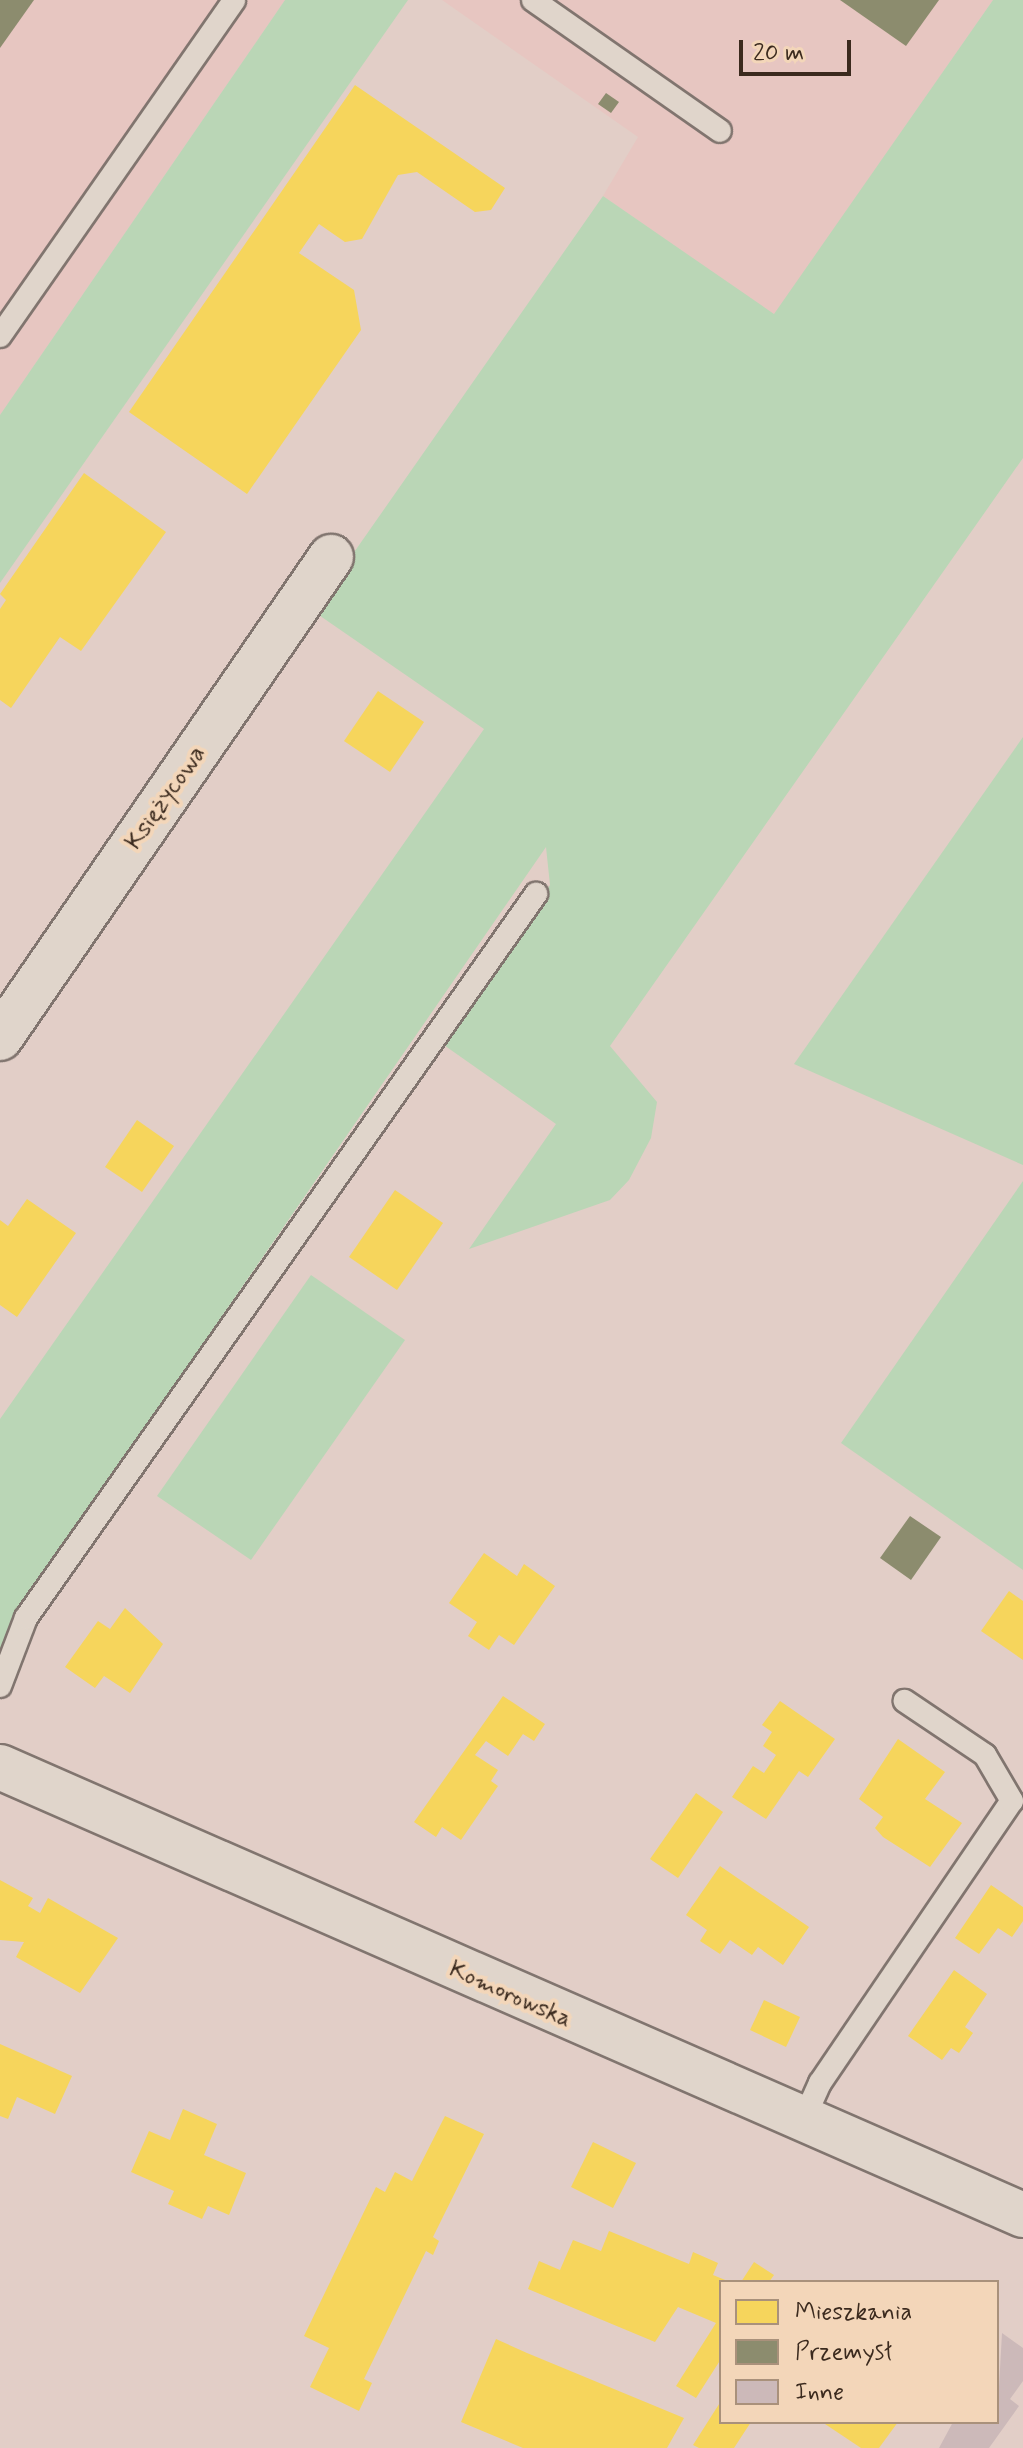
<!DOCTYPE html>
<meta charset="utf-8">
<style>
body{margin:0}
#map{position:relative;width:1023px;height:2448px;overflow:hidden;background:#e2cec7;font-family:Mynerve,sans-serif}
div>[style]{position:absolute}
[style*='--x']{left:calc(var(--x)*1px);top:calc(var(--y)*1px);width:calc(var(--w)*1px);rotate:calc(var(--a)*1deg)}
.built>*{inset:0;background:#e7c6c1}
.green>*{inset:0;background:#bad6b6}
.homes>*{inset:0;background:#f6d55c}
.industry>*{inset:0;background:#8c8c6e}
.building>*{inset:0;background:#ccb9b9}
.roads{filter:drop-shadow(2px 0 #81756f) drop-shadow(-2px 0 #81756f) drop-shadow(0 2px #81756f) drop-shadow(0 -2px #81756f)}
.service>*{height:22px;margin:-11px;padding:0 11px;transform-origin:11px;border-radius:11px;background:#e0d5cb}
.minor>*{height:44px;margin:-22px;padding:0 22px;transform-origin:22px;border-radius:22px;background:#e0d5cb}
.tertiary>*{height:44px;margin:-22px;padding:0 22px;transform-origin:22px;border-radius:22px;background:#e0d5cb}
span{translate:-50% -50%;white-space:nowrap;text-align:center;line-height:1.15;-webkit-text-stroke:8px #f3d6b9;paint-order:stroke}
.street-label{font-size:24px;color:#3b2a1e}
.legend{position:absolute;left:719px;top:2280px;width:280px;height:144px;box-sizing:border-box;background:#f3d6b9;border:2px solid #a9917b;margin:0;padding:10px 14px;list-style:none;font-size:24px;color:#3b2a1e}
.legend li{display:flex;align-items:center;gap:16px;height:40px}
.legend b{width:40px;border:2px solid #a9917b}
.scale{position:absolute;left:739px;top:40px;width:112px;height:36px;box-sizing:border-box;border:4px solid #3b2a1e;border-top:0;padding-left:10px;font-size:24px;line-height:28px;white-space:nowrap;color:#3b2a1e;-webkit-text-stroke:6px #f3d6b9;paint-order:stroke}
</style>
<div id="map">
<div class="built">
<i style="clip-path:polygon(0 0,285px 0,0 415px)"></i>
<i style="clip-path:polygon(442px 0,993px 0,774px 315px,603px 196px,638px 137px)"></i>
</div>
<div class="green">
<i style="clip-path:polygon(285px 0,408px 0,0 583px,0 415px)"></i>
<i style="clip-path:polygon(993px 0,1023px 0,1023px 458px,610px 1046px,657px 1102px,651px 1138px,629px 1180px,610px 1200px,469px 1249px,556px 1124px,441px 1043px,550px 885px,546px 847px,90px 1507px,0 1649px,0 1419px,484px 729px,313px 611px,603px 196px,774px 314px)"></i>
<i style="clip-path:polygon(1023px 737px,1023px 1165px,794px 1064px)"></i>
<i style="clip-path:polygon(1023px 1181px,1023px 1570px,841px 1443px)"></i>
<i style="clip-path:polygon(311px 1275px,405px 1340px,251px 1560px,157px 1496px)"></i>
</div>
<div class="homes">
<i style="clip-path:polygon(355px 85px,505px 188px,491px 210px,475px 212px,417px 172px,398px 175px,362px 239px,345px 242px,319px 224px,299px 253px,354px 290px,361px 330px,247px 494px,129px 412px)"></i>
<i style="clip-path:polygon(84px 473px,166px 532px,81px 651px,60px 637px,11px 708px,0 700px,0 609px,6px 600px,0 594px)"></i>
<i style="clip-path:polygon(378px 691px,424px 722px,390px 772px,344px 741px)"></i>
<i style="clip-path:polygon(137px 1120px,174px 1146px,142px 1192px,105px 1167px)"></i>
<i style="clip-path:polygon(395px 1190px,443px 1223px,397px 1290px,349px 1257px)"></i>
<i style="clip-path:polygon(27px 1199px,76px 1233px,17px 1317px,0 1305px,0 1220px,8px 1226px)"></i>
<i style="clip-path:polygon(484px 1553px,517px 1576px,524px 1564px,555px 1586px,514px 1645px,499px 1635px,489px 1650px,468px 1636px,477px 1622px,449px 1603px)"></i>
<i style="clip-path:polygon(1009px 1591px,1023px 1601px,1023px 1660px,981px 1631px)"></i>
<i style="clip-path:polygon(125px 1608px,163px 1644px,130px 1693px,104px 1676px,95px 1688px,65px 1667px,98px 1621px,110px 1629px)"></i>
<i style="clip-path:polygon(503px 1696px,545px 1724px,534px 1741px,523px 1734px,508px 1756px,486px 1741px,475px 1755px,498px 1770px,491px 1781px,498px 1786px,461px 1840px,442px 1827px,436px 1837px,414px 1822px)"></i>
<i style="clip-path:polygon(780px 1701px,835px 1739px,808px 1777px,799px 1771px,766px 1819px,732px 1797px,753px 1766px,764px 1773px,776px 1755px,763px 1746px,772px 1732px,762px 1725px)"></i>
<i style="clip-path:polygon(898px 1739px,945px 1772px,925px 1799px,962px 1823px,930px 1867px,883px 1837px,875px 1828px,883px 1817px,859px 1799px)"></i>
<i style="clip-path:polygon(696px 1793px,723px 1812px,678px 1878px,650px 1859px)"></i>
<i style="clip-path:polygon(720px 1866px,809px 1927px,783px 1965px,758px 1947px,752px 1955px,730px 1940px,720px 1954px,700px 1941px,707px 1930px,686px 1915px)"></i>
<i style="clip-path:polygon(0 1880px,33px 1898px,28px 1906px,40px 1913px,48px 1898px,118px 1938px,80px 1993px,16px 1957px,24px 1942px,0 1940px)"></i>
<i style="clip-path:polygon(991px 1885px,1023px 1907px,1023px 1921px,1012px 1937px,998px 1928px,979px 1954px,955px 1938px)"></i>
<i style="clip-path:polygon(954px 1970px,987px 1994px,965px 2027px,973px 2033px,959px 2053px,951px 2048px,942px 2060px,908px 2036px)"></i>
<i style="clip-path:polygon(764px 2000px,800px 2017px,786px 2047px,750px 2030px)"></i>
<i style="clip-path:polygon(0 2044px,72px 2076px,55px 2114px,17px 2097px,8px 2119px,0 2116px)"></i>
<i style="clip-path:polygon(183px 2109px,217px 2124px,204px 2155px,246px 2173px,229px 2215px,208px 2206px,202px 2219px,168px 2204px,174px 2191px,131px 2172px,149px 2131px,170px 2140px)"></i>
<i style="clip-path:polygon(445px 2116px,484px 2134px,433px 2237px,439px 2241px,433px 2255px,426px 2251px,364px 2379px,372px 2383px,359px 2411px,310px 2387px,329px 2348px,304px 2336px,376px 2187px,385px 2192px,395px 2172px,412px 2181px)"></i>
<i style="clip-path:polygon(593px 2142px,636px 2163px,613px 2208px,571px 2187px)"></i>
<i style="clip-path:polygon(609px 2231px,689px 2264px,693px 2252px,718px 2263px,713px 2275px,730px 2282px,721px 2282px,721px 2359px,696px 2398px,676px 2386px,716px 2323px,678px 2307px,655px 2342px,528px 2289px,539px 2261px,560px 2270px,573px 2240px,601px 2251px)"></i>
<i style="clip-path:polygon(754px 2262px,774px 2275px,769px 2282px,741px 2282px)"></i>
<i style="clip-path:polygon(496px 2339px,527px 2353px,684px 2418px,667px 2448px,523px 2448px,461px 2422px)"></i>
<i style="clip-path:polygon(721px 2401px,721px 2422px,751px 2422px,734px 2448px,699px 2448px,693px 2445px)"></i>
<i style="clip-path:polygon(822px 2422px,898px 2422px,879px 2448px,861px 2448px)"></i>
</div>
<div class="industry">
<i style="clip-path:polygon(0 0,34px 0,0 48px)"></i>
<i style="clip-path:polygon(840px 0,939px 0,906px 46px)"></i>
<i style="clip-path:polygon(606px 93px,619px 102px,611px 113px,598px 104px)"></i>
<i style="clip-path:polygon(910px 1516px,941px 1537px,911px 1580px,880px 1558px)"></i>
</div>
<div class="building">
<i style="clip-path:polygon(1002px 2333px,1023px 2348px,1023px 2381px,1010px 2399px,1019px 2406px,989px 2448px,939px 2448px,953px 2422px,997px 2422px)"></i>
</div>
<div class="roads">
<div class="service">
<i style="--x:533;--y:0;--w:228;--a:35"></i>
<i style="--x:0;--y:336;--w:409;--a:-55.1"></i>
<i style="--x:0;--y:1686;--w:73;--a:-69.1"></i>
<i style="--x:26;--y:1618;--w:886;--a:-54.84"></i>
<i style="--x:802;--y:2123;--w:44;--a:-65.8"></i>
<i style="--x:820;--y:2083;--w:341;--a:-55.8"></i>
<i style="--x:1012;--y:1801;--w:53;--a:-120.4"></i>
<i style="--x:985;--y:1755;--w:97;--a:-146"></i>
</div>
<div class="minor">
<i style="--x:0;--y:1038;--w:584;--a:-55.47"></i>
</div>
<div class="tertiary">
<i style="--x:0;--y:1767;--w:1117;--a:23.65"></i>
</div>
</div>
<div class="street-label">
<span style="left:166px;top:798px;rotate:-55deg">Księżycowa</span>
<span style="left:510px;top:1995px;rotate:24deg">Komorowska</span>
</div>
<ul class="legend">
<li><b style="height:22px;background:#f6d55c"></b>Mieszkania</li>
<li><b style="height:22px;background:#8c8c6e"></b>Przemysł</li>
<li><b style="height:22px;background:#ccb9b9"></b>Inne</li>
</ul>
<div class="scale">20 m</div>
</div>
